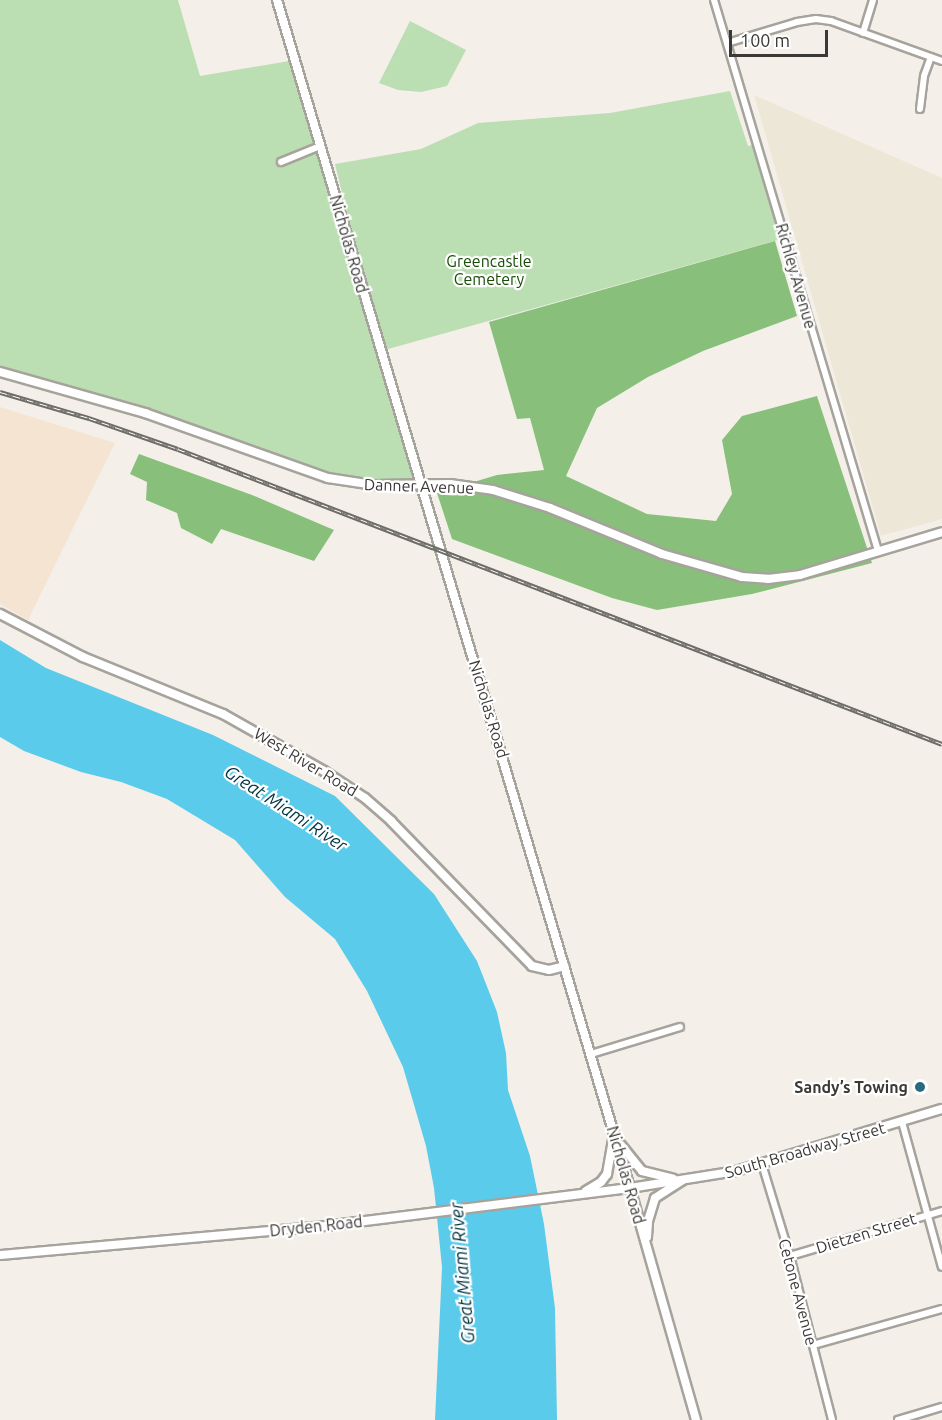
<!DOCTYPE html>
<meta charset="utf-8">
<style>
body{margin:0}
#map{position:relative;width:942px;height:1420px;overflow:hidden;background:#f4f0e9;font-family:Ubuntu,sans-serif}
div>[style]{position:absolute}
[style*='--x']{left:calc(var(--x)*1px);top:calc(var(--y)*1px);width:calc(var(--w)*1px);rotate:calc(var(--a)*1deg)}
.built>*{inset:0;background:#ede7d8}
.industrial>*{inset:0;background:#f5e4d2}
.green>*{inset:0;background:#bbdeb3}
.forest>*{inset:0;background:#88bf7b}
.water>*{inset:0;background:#5bcbeb}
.roads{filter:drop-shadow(2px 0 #a6a39c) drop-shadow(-2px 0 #a6a39c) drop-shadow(0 2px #a6a39c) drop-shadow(0 -2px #a6a39c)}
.minor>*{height:6px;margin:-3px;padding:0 3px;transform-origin:3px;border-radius:3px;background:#fff}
.tertiary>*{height:8px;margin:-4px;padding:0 4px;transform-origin:4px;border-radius:4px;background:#fff}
.secondary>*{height:8px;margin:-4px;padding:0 4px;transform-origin:4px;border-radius:4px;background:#fff}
.rail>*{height:4.5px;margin-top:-2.25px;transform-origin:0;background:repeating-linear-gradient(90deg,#fff 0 7px,#6e6c67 0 14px);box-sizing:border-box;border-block:2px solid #6e6c67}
.dots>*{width:16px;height:16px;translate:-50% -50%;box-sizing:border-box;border:3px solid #fff;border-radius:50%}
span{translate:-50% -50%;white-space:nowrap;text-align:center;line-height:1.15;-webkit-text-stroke:4.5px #fff;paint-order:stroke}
.street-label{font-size:16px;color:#3b3936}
.park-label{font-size:16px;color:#174d06}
.poi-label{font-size:16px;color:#3b3936;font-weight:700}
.right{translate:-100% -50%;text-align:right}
.water-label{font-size:18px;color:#003441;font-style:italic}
.scale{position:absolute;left:729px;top:30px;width:99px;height:27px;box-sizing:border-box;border:3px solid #3b3936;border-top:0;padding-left:8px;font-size:18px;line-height:21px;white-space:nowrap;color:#3b3936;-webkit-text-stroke:4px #fff;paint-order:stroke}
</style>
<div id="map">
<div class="built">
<i style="clip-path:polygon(754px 95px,942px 178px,942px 519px,881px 536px)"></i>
</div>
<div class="industrial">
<i style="clip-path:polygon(0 407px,115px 443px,28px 620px,0 604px)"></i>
</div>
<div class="green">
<i style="clip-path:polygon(0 0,178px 0,200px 76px,295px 60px,353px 256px,357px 255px,335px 164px,421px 149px,478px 123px,610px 113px,730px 91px,748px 146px,756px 144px,785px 238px,381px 351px,419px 484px,340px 481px,190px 427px,0 372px)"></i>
<i style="clip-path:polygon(410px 21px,466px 50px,447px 86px,421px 92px,398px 90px,379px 83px)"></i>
</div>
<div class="forest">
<i style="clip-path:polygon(775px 241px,797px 316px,703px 351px,648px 377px,597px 408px,566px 476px,647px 514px,716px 521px,732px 494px,722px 440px,742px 416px,817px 396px,872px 563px,752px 594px,657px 610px,612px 598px,452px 539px,437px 493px,497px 475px,544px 470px,530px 418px,517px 419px,489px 322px)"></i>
<i style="clip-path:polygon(139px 454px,252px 495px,334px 530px,314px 561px,221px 529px,212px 544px,181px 528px,177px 513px,146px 500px,147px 482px,130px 474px)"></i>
</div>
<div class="water">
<i style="clip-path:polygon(0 640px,46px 668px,213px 735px,335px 796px,434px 894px,477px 961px,497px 1012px,506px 1053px,508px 1090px,530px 1156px,544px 1224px,555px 1308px,557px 1420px,435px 1420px,442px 1267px,434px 1188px,426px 1146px,403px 1067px,367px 991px,335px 939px,285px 897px,235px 840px,167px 799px,121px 782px,81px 772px,24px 751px,0 737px)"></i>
</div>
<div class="roads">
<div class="minor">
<i style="--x:714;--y:0;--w:575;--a:73.42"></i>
<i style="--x:863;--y:33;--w:34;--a:-73"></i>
<i style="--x:727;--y:43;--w:73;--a:-16.7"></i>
<i style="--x:797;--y:22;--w:19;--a:-9"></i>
<i style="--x:816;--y:19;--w:15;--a:8"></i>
<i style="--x:831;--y:21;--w:118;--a:19.8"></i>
<i style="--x:920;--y:109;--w:33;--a:-83"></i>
<i style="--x:924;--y:76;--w:20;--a:-70"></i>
<i style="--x:281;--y:162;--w:42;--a:-22.3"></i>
<i style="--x:591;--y:1054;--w:93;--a:-16.9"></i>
<i style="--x:902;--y:1122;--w:150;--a:74.6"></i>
<i style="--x:762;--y:1164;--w:96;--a:73.1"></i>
<i style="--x:790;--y:1256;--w:169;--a:75.6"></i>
<i style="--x:790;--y:1256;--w:159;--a:-16.5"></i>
<i style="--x:813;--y:1345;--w:134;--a:-15.6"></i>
<i style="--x:898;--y:1420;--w:46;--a:-16.5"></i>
</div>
<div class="tertiary">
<i style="--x:277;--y:0;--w:1239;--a:73.45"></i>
<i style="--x:630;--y:1188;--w:107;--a:-9.1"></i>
<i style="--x:736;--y:1171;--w:215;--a:-16.8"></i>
<i style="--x:0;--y:372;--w:151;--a:15.8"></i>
<i style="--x:145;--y:413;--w:194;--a:19.6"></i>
<i style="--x:328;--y:478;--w:47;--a:8.7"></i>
<i style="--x:374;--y:485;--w:76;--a:-0.8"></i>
<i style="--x:450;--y:484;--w:43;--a:7.9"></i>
<i style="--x:493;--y:490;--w:60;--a:17.5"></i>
<i style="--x:550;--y:508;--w:121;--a:22.3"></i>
<i style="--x:662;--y:554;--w:83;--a:16"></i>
<i style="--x:742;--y:577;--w:26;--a:4"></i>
<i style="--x:768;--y:579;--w:32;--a:-7"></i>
<i style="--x:800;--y:575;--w:148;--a:-16.8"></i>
<i style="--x:0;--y:614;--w:93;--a:27.4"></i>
<i style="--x:83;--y:657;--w:151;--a:22.2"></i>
<i style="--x:223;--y:714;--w:116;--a:29.4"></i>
<i style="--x:324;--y:771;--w:49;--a:33.4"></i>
<i style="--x:365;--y:798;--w:35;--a:41"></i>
<i style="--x:391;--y:821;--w:202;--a:45.8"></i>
<i style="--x:532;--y:966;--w:17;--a:13"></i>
<i style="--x:549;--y:970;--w:16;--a:-14"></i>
<i style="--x:621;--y:1145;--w:33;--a:51"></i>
<i style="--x:642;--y:1171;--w:32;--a:14"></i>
</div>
<div class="secondary">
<i style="--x:586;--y:1191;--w:17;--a:-31"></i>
<i style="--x:601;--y:1182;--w:10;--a:-53"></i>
<i style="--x:607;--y:1174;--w:41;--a:-80.1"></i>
<i style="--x:647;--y:1237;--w:16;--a:-86"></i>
<i style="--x:648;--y:1221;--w:24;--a:-73"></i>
<i style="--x:655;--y:1198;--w:33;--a:-33"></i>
<i style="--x:0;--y:1255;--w:334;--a:-5.1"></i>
<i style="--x:333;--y:1225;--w:299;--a:-7.1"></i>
<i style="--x:630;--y:1188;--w:241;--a:74.1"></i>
</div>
</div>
<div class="rail">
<i style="--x:0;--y:392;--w:93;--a:16.3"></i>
<i style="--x:89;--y:418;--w:94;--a:19.2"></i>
<i style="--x:178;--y:449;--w:819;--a:21.11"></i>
</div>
<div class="dots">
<i style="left:920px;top:1087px;background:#2a6a7f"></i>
</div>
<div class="street-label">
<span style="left:349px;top:244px;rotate:74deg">Nicholas Road</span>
<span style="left:796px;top:276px;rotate:74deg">Richley Avenue</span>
<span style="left:419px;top:486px;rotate:2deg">Danner Avenue</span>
<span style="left:489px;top:709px;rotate:73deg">Nicholas Road</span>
<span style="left:306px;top:762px;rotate:31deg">West River Road</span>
<span style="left:805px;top:1150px;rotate:-16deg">South Broadway Street</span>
<span style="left:626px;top:1175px;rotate:74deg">Nicholas Road</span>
<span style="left:316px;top:1226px;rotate:-6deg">Dryden Road</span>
<span style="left:866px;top:1233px;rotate:-17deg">Dietzen Street</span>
<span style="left:798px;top:1292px;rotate:75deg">Cetone Avenue</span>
</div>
<div class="park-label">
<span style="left:489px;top:270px">Greencastle<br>Cemetery</span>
</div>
<div class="poi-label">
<span class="right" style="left:908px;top:1087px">Sandy’s Towing</span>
</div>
<div class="water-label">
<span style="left:286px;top:808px;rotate:33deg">Great Miami River</span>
<span style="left:462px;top:1273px;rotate:-95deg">Great Miami River</span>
</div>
<div class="scale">100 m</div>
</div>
